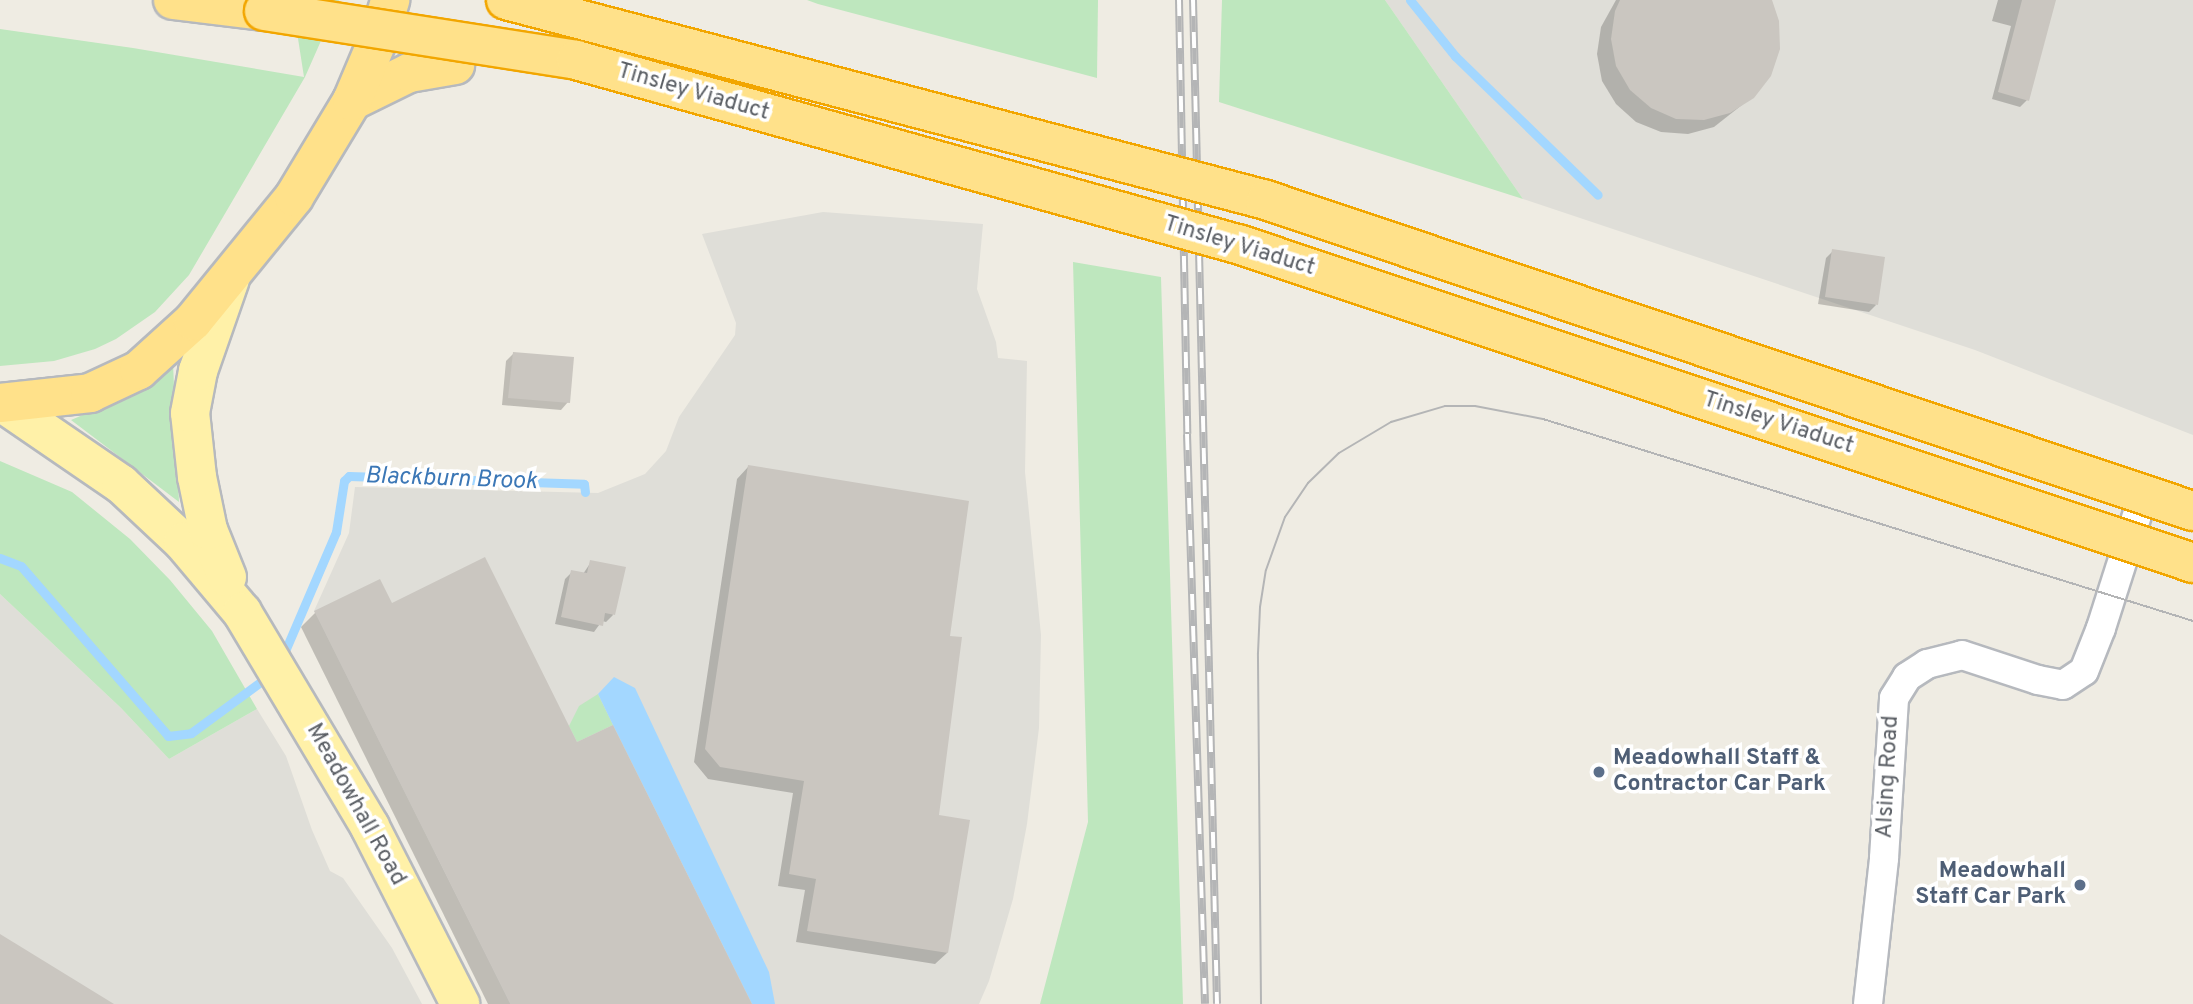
<!DOCTYPE html>
<style>
body{margin:0}
#map{position:relative;width:2193px;height:1004px;overflow:hidden;background:#efece3;font-family:Overpass,sans-serif}
div>[style]{position:absolute}
[style*='--x']{left:calc(var(--x)*1px);top:calc(var(--y)*1px);width:calc(var(--w)*1px);rotate:calc(var(--a)*1deg)}
.industrial>*{inset:0;background:#dfded8}
.green>*{inset:0;background:#bee7be}
.water>*{inset:0;background:#a3d7ff}
.shadow>*{inset:0;background:#0003}
.stream>*{height:9px;margin:-4.5px;padding:0 4.5px;transform-origin:4.5px;border-radius:4.5px;background:#a3d7ff}
.building>*{inset:0;background:#cac6c0}
.roads{filter:drop-shadow(2px 0 #b6b9be) drop-shadow(-2px 0 #b6b9be) drop-shadow(0 2px #b6b9be) drop-shadow(0 -2px #b6b9be)}
.street>*{height:28px;margin:-14px;padding:0 14px;transform-origin:14px;border-radius:14px;background:#fff}
.primary>*{height:38px;margin:-19px;padding:0 19px;transform-origin:19px;border-radius:19px;background:#fff1a8}
.highway>*{height:38px;margin:-19px;padding:0 19px;transform-origin:19px;border-radius:19px;background:#ffe18a}
.tram>*{height:2px;margin:-1px;padding:0 1px;transform-origin:1px;border-radius:1px;background:#b4b5b6}
.rail>*{height:8px;margin-top:-4px;transform-origin:0;background:repeating-linear-gradient(90deg,#fff 0 16px,#b4b5b6 0 32px);box-sizing:border-box;border-block:2px solid #b4b5b6}
.bridges{filter:drop-shadow(2px 0 #f2a600) drop-shadow(-2px 0 #f2a600) drop-shadow(0 2px #f2a600) drop-shadow(0 -2px #f2a600)}
.highway-bridge>*{height:38px;margin:-19px;padding:0 19px;transform-origin:19px;border-radius:19px;background:#ffe18a}
.dots>*{width:19px;height:19px;translate:-50% -50%;box-sizing:border-box;border:4px solid #fff;border-radius:50%}
span{translate:-50% -50%;white-space:nowrap;text-align:center;line-height:1.15;-webkit-text-stroke:7px #fff;paint-order:stroke}
.street-label{font-size:23px;color:#5b5f65}
.service-label{font-size:23px;color:#4e5e75;font-weight:700}
.left{translate:0 -50%;text-align:left}
.right{translate:-100% -50%;text-align:right}
.water-label{font-size:24px;color:#3b77b6;font-style:italic}
</style>
<div id="map">
<div class="industrial">
<i style="clip-path:polygon(1385px 0,2193px 0,2193px 435px,1975px 350px,1523px 199px)"></i>
<i style="clip-path:polygon(823px 212px,983px 224px,977px 289px,996px 342px,998px 358px,1027px 361px,1025px 472px,1041px 635px,1039px 728px,1027px 824px,1013px 899px,989px 981px,979px 1004px,510px 1004px,314px 611px,349px 533px,355px 487px,598px 493px,645px 474px,666px 451px,679px 417px,735px 335px,736px 323px,702px 234px)"></i>
<i style="clip-path:polygon(0 594px,121px 708px,169px 759px,257px 709px,286px 756px,312px 830px,330px 871px,343px 878px,392px 948px,422px 1004px,0 1004px)"></i>
</div>
<div class="green">
<i style="clip-path:polygon(292px 0,339px 0,305px 77px,189px 275px,155px 312px,116px 339px,95px 349px,54px 361px,0 366px,0 29px,133px 48px,304px 77px)"></i>
<i style="clip-path:polygon(807px 0,1098px 0,1097px 78px,818px 4px)"></i>
<i style="clip-path:polygon(1222px 0,1385px 0,1523px 199px,1219px 102px)"></i>
<i style="clip-path:polygon(1073px 262px,1161px 277px,1183px 1004px,1040px 1004px,1088px 822px)"></i>
<i style="clip-path:polygon(173px 363px,179px 502px,71px 420px,125px 397px)"></i>
<i style="clip-path:polygon(0 461px,72px 492px,130px 539px,170px 580px,212px 631px,257px 709px,169px 759px,121px 708px,0 594px)"></i>
<i style="clip-path:polygon(598px 694px,613px 725px,577px 742px,569px 726px,579px 706px)"></i>
</div>
<div class="water">
<i style="clip-path:polygon(614px 677px,635px 688px,769px 972px,775px 1004px,752px 1004px,613px 725px,598px 694px)"></i>
</div>
<div class="shadow">
<i style="clip-path:polygon(1616px 0,1770px 0,1752px 97px,1714px 127px,1688px 134px,1661px 132px,1636px 122px,1616px 104px,1602px 81px,1597px 54px,1601px 27px)"></i>
<i style="clip-path:polygon(1998px 0,2054px 0,2027px 100px,2020px 107px,1992px 99px,2011px 26px,1992px 21px)"></i>
<i style="clip-path:polygon(1833px 251px,1876px 305px,1869px 312px,1818px 304px,1826px 258px)"></i>
<i style="clip-path:polygon(513px 354px,568px 402px,561px 410px,502px 405px,506px 361px)"></i>
<i style="clip-path:polygon(748px 467px,948px 638px,937px 817px,947px 953px,935px 964px,796px 942px,805px 890px,778px 886px,793px 793px,708px 779px,694px 762px,737px 479px)"></i>
<i style="clip-path:polygon(591px 562px,613px 615px,606px 622px,602px 621px,594px 632px,555px 624px,565px 579px,572px 572px,583px 574px)"></i>
<i style="clip-path:polygon(392px 605px,576px 745px,750px 1004px,488px 1004px,301px 627px,315px 613px)"></i>
</div>
<div class="stream">
<i style="--x:1410;--y:0;--w:72;--a:51.2"></i>
<i style="--x:1455;--y:56;--w:199;--a:44.2"></i>
<i style="--x:0;--y:558;--w:22;--a:21"></i>
<i style="--x:21;--y:566;--w:225;--a:49.1"></i>
<i style="--x:168;--y:736;--w:23;--a:-7"></i>
<i style="--x:191;--y:733;--w:98;--a:-36.3"></i>
<i style="--x:282;--y:658;--w:137;--a:-66.8"></i>
<i style="--x:336;--y:532;--w:52;--a:-81.1"></i>
<i style="--x:344;--y:481;--w:7;--a:-45"></i>
<i style="--x:349;--y:476;--w:235;--a:1.9"></i>
<i style="--x:584;--y:484;--w:8;--a:83"></i>
</div>
<div class="building">
<i style="clip-path:polygon(1620px 0,1772px 0,1779px 21px,1780px 49px,1771px 76px,1754px 98px,1730px 113px,1704px 120px,1676px 119px,1651px 108px,1630px 90px,1616px 66px,1611px 39px,1615px 11px)"></i>
<i style="clip-path:polygon(2022px 0,2056px 0,2029px 101px,1998px 92px)"></i>
<i style="clip-path:polygon(1832px 249px,1885px 257px,1878px 305px,1825px 297px)"></i>
<i style="clip-path:polygon(513px 352px,574px 357px,570px 403px,508px 398px)"></i>
<i style="clip-path:polygon(748px 465px,969px 501px,950px 636px,962px 637px,939px 815px,970px 820px,948px 953px,807px 931px,816px 879px,789px 874px,804px 781px,720px 767px,705px 749px)"></i>
<i style="clip-path:polygon(485px 557px,577px 742px,613px 725px,752px 1004px,510px 1004px,314px 611px,380px 579px,392px 603px)"></i>
<i style="clip-path:polygon(590px 560px,626px 567px,615px 615px,605px 613px,603px 626px,561px 617px,571px 570px,587px 573px)"></i>
<i style="clip-path:polygon(0 934px,114px 1004px,0 1004px)"></i>
</div>
<div class="roads">
<div class="street">
<i style="--x:1868;--y:1004;--w:147;--a:-83.7"></i>
<i style="--x:1884;--y:858;--w:160;--a:-86.4"></i>
<i style="--x:1894;--y:698;--w:25;--a:-58"></i>
<i style="--x:1907;--y:677;--w:24;--a:-33"></i>
<i style="--x:1927;--y:664;--w:36;--a:-14"></i>
<i style="--x:1962;--y:655;--w:80;--a:18.2"></i>
<i style="--x:2038;--y:680;--w:25;--a:11"></i>
<i style="--x:2063;--y:685;--w:25;--a:-34"></i>
<i style="--x:2084;--y:671;--w:46;--a:-68.4"></i>
<i style="--x:2101;--y:628;--w:139;--a:-72.3"></i>
</div>
<div class="primary">
<i style="--x:4;--y:404;--w:142;--a:34.4"></i>
<i style="--x:121;--y:484;--w:85;--a:43.1"></i>
<i style="--x:183;--y:542;--w:92;--a:49.9"></i>
<i style="--x:242;--y:612;--w:250;--a:59.2"></i>
<i style="--x:370;--y:827;--w:199;--a:63"></i>
<i style="--x:227;--y:577;--w:51;--a:-112"></i>
<i style="--x:208;--y:530;--w:54;--a:-101.7"></i>
<i style="--x:197;--y:477;--w:64;--a:-96.2"></i>
<i style="--x:190;--y:413;--w:43;--a:-79.2"></i>
<i style="--x:198;--y:371;--w:97;--a:-70.8"></i>
</div>
<div class="highway">
<i style="--x:173;--y:0;--w:92;--a:6.9"></i>
<i style="--x:352;--y:101;--w:64;--a:-26.2"></i>
<i style="--x:409;--y:73;--w:47;--a:-9.9"></i>
<i style="--x:0;--y:403;--w:91;--a:-6.3"></i>
<i style="--x:90;--y:393;--w:54;--a:-25.1"></i>
<i style="--x:139;--y:370;--w:73;--a:-42.2"></i>
<i style="--x:193;--y:321;--w:160;--a:-50.8"></i>
<i style="--x:294;--y:197;--w:112;--a:-58.9"></i>
<i style="--x:352;--y:101;--w:69;--a:-67.1"></i>
<i style="--x:379;--y:37;--w:39;--a:-73"></i>
</div>
</div>
<div class="tram">
<i style="--x:1261;--y:1004;--w:351;--a:-90.5"></i>
<i style="--x:1258;--y:653;--w:46;--a:-87.5"></i>
<i style="--x:1260;--y:607;--w:37;--a:-81"></i>
<i style="--x:1266;--y:570;--w:56;--a:-70.3"></i>
<i style="--x:1285;--y:517;--w:41;--a:-55.9"></i>
<i style="--x:1308;--y:483;--w:43;--a:-44.1"></i>
<i style="--x:1339;--y:453;--w:61;--a:-30.8"></i>
<i style="--x:1391;--y:422;--w:56;--a:-16.5"></i>
<i style="--x:1445;--y:406;--w:30;--a:0"></i>
<i style="--x:1475;--y:406;--w:69;--a:10.8"></i>
<i style="--x:1543;--y:419;--w:681;--a:17.26"></i>
</div>
<div class="rail">
<i style="--x:1179;--y:0;--w:434;--a:88.9"></i>
<i style="--x:1187;--y:434;--w:570;--a:88.19"></i>
<i style="--x:1193;--y:0;--w:1004;--a:88.63"></i>
</div>
<div class="bridges">
<div class="highway-bridge">
<i style="--x:506;--y:0;--w:786;--a:14.74"></i>
<i style="--x:1266;--y:200;--w:978;--a:18.55"></i>
<i style="--x:264;--y:11;--w:316;--a:8.9"></i>
<i style="--x:576;--y:60;--w:690;--a:15.55"></i>
<i style="--x:1241;--y:245;--w:1004;--a:18.47"></i>
</div>
</div>
<div class="dots">
<i style="left:1599px;top:772px;background:#5c6f8a"></i>
<i style="left:2080px;top:885px;background:#5c6f8a"></i>
</div>
<div class="street-label">
<span style="left:693px;top:93px;rotate:16deg">Tinsley Viaduct</span>
<span style="left:1239px;top:247px;rotate:17deg">Tinsley Viaduct</span>
<span style="left:1778px;top:424px;rotate:18deg">Tinsley Viaduct</span>
<span style="left:1889px;top:777px;rotate:-87deg">Alsing Road</span>
<span style="left:355px;top:805px;rotate:61deg">Meadowhall Road</span>
</div>
<div class="service-label">
<span class="left" style="left:1613px;top:772px">Meadowhall Staff &amp;<br>Contractor Car Park</span>
<span class="right" style="left:2066px;top:885px">Meadowhall<br>Staff Car Park</span>
</div>
<div class="water-label">
<span style="left:451px;top:480px;rotate:2deg">Blackburn Brook</span>
</div>
</div>
